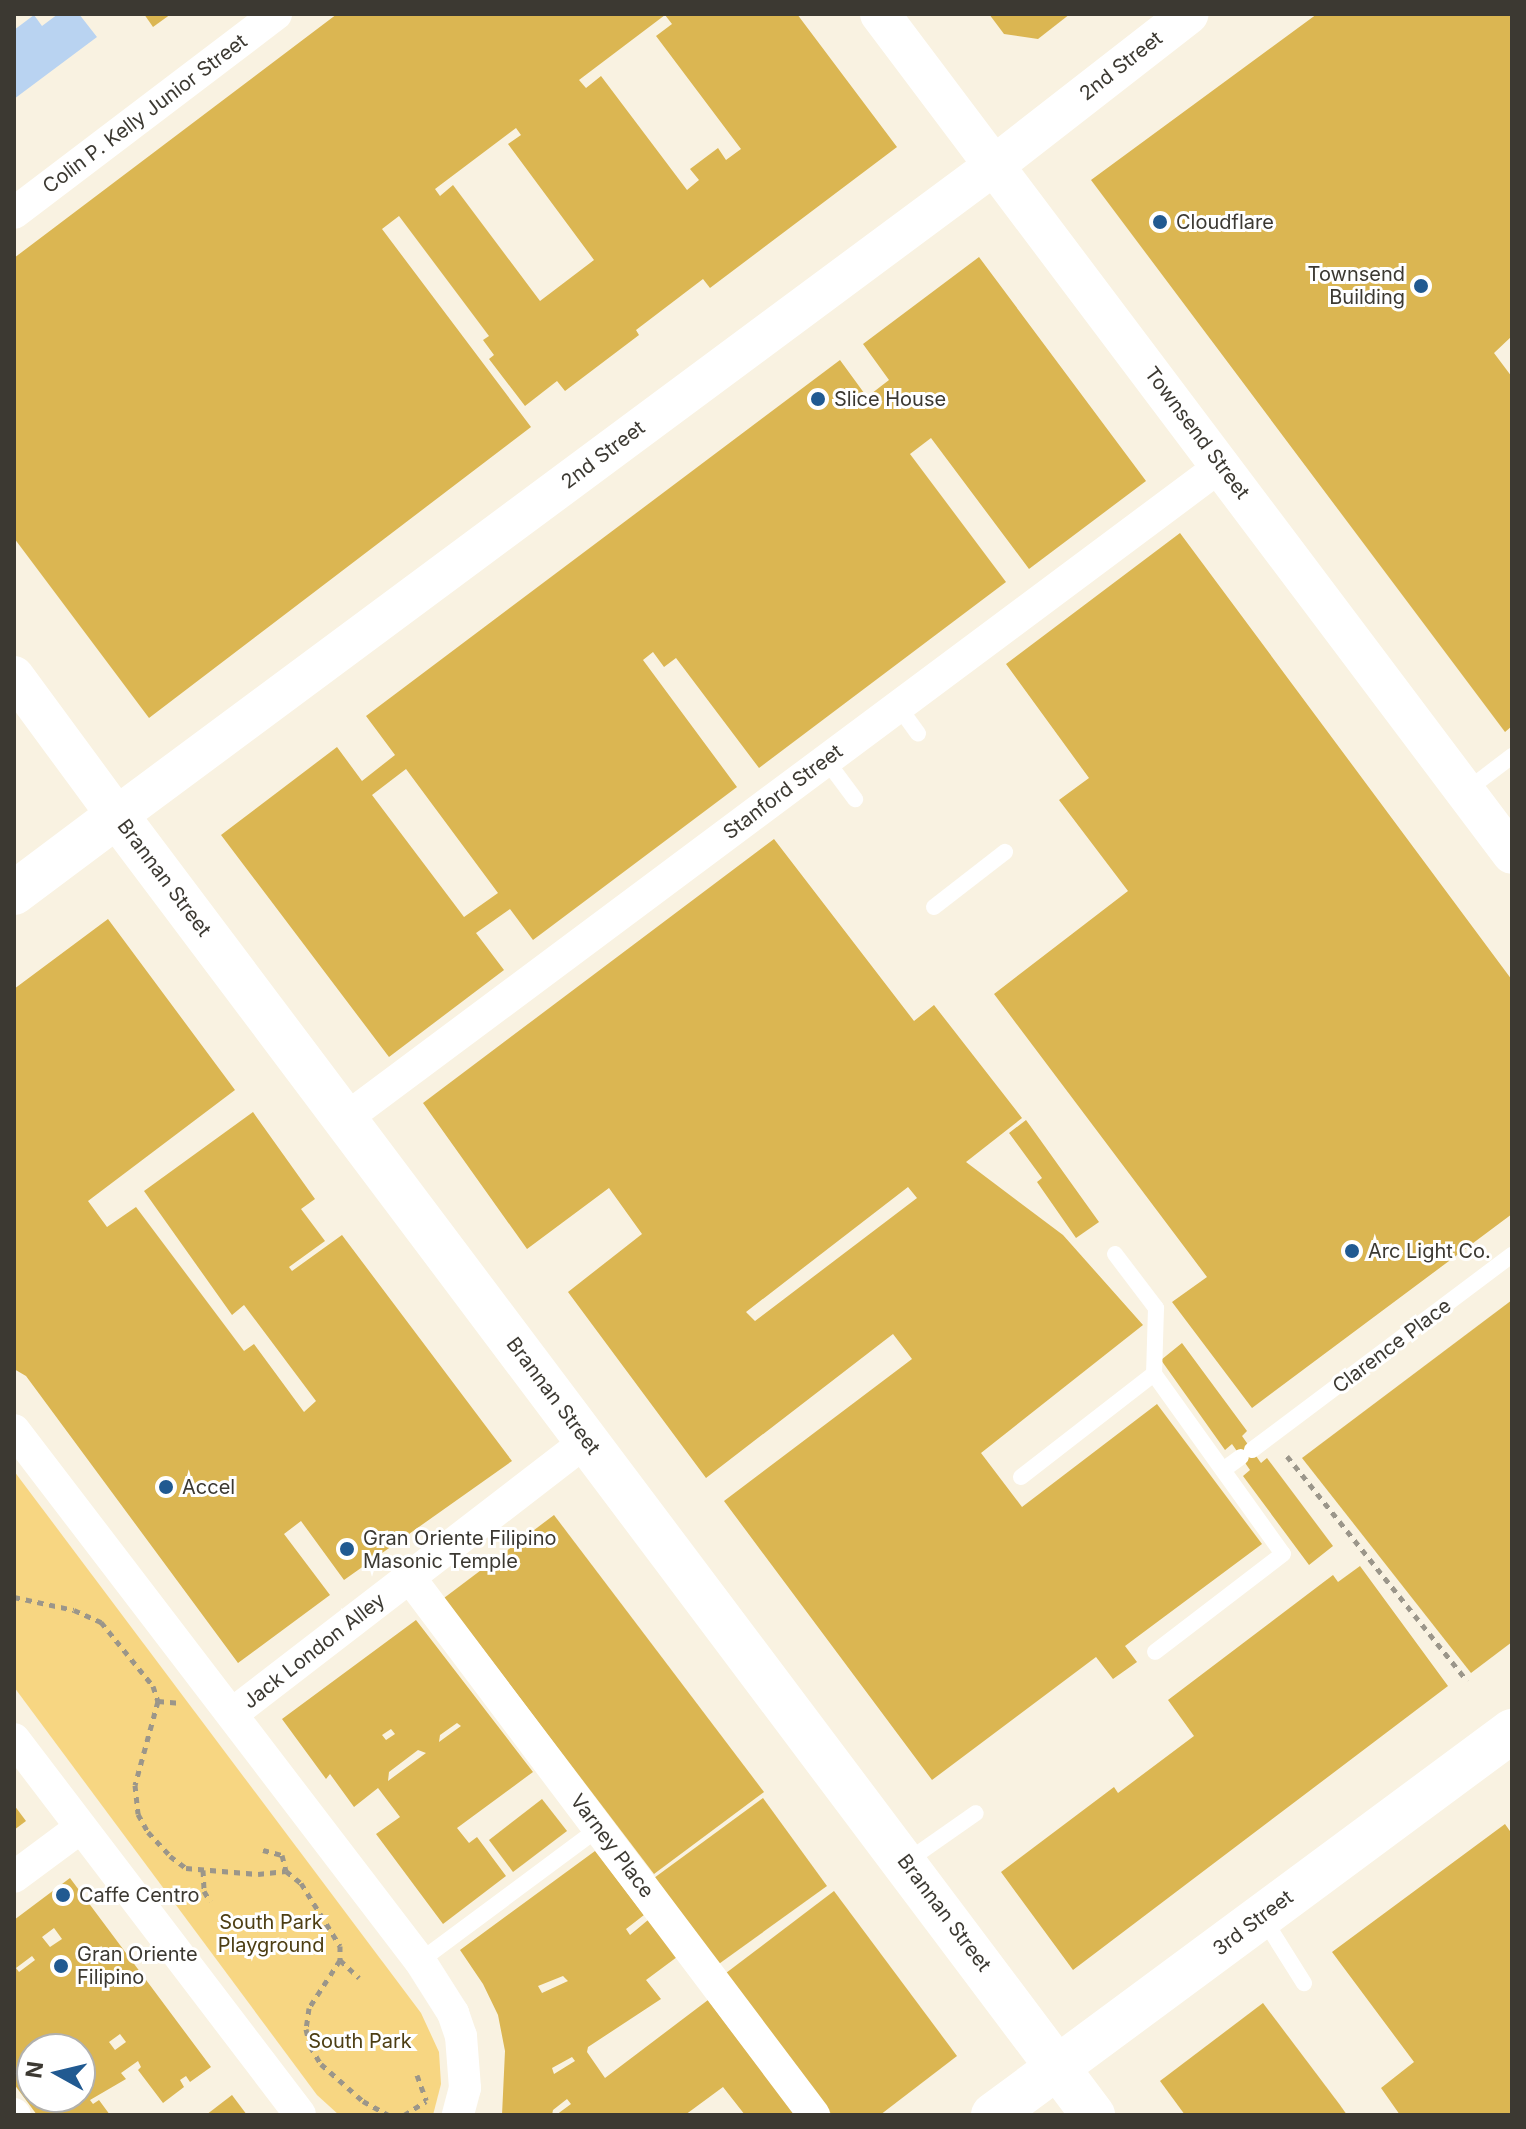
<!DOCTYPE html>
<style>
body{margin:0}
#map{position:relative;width:1526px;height:2129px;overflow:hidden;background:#f9f2e1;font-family:Inter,sans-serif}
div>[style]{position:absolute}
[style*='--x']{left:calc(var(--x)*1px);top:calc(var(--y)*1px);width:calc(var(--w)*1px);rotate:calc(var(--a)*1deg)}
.green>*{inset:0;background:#f7d682}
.water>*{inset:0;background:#b9d3f1}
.building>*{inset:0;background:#dbb652}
.path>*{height:5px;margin-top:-2.5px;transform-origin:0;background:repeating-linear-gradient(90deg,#9b968a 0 6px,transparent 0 12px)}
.service>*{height:16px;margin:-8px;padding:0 8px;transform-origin:8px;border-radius:8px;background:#fff}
.minor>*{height:32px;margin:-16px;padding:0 16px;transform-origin:16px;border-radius:16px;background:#fff}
.tertiary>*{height:40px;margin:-20px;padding:0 20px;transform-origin:20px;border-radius:20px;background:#fff}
.secondary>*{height:44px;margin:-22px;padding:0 22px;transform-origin:22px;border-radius:22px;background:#fff}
.dots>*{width:22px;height:22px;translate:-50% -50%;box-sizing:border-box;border:4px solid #fff;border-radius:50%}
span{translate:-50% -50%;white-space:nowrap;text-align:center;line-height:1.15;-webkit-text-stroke:6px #fff;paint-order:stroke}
.street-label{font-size:20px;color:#3c3932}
.poi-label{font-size:20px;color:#3c3932}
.left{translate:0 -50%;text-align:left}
.right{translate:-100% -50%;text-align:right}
.park-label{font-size:20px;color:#4d3e13}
.frame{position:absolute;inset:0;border:16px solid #3c3932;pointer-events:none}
.north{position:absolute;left:16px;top:2033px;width:80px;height:80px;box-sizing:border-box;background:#fff;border:2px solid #b1b0ad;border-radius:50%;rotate:278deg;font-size:22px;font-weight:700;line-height:32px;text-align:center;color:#3c3932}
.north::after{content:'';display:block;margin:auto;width:28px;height:36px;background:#215a91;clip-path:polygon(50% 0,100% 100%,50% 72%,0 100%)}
</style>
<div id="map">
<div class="green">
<i style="clip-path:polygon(14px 1471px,421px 2013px,439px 2052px,441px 2084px,433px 2115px,339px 2115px,317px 2095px,14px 1687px)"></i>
</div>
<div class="water">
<i style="clip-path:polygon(58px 14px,79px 14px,97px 37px,14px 99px,14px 30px,34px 15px,42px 26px)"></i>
</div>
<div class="building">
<i style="clip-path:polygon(144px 14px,171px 14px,153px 27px)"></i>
<i style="clip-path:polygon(evenodd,337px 14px,797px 14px,897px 147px,710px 288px,703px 279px,636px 330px,639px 335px,565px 391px,557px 381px,525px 406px,489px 359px,494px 355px,483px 340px,489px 336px,399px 216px,382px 229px,531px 427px,149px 718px,14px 538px,14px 258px,337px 14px,665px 15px,672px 24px,656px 36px,741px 149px,726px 160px,718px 148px,690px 169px,699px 180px,687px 190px,601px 76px,586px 88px,579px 80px,665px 15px,337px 14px,516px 128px,521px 135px,508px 144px,594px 260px,540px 301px,453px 185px,440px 196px,435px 189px,516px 128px)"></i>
<i style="clip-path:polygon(989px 14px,1070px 14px,1038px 39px,1004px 34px)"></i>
<i style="clip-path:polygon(1317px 14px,1512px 14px,1512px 336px,1494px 353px,1512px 377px,1512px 726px,1505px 732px,1091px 180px)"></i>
<i style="clip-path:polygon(evenodd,979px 257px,1146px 481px,1029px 569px,931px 438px,910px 454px,1006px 582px,759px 768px,676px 658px,664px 667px,653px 652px,643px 660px,737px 787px,533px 940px,510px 909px,476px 933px,504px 970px,389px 1057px,221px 835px,337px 747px,362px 781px,395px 755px,366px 716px,840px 360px,867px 397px,889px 380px,863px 344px,979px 257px,406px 769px,498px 893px,464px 917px,372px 795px,406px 769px)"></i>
<i style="clip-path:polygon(1180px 533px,1512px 980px,1512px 1214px,1252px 1408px,1172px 1302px,1207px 1277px,994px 994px,1128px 891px,1059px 800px,1089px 778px,1006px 664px)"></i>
<i style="clip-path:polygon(evenodd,774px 839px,914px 1021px,934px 1005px,1022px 1118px,966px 1162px,1063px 1235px,1143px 1325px,981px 1453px,1022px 1507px,1157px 1404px,1262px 1544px,1125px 1646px,1137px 1662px,1113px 1679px,1096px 1657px,932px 1780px,724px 1501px,912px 1359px,893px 1334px,706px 1478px,568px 1292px,642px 1234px,609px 1188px,527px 1249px,423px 1103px,774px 839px,908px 1187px,917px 1198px,755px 1321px,746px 1312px,908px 1187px)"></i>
<i style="clip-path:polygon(108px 919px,235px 1090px,88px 1201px,107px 1227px,136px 1207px,244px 1351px,254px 1344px,304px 1412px,316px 1401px,244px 1305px,232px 1315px,144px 1191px,253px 1112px,315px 1199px,301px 1209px,325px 1241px,289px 1267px,292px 1271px,342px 1235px,512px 1461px,344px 1580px,301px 1521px,284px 1534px,330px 1595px,238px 1663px,26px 1376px,14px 1369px,14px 989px)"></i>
<i style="clip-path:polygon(1026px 1120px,1099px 1222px,1076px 1238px,1037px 1182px,1042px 1178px,1009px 1133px)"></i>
<i style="clip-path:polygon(1512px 1300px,1512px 1642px,1471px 1673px,1302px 1458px)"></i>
<i style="clip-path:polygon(1182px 1343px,1247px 1431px,1242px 1436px,1261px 1463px,1267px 1458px,1333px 1546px,1309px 1565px,1243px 1476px,1250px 1470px,1232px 1444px,1225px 1450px,1161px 1360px)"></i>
<i style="clip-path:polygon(554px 1515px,764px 1792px,654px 1874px,444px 1598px)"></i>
<i style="clip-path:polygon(1360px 1566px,1448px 1686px,1073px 1970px,1001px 1872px,1114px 1787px,1118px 1793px,1194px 1736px,1168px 1700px,1333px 1575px,1338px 1582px)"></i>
<i style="clip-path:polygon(evenodd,416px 1620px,533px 1772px,457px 1828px,469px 1843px,477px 1837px,506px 1876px,443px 1924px,376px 1834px,400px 1817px,378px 1788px,354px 1807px,330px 1774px,326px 1779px,282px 1719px,416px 1620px,457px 1723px,461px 1726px,439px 1742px,440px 1735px,457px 1723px,416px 1620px,391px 1729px,395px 1734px,386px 1740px,382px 1735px,391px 1729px,416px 1620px,418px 1750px,426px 1753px,388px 1781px,389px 1772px,418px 1750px)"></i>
<i style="clip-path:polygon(763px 1798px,827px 1886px,716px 1966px,654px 1878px)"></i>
<i style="clip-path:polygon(542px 1799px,567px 1831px,513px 1872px,489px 1840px)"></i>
<i style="clip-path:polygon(14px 1805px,26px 1821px,14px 1830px)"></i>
<i style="clip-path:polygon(1505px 1824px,1512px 1834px,1512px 2115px,1400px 2115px,1381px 2088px,1414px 2062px,1332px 1952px)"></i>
<i style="clip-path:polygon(evenodd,595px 1851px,644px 1915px,626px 1929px,630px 1935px,648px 1920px,677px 1957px,646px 1980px,661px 1999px,588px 2047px,587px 2052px,605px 2078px,708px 2000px,795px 2115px,745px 2115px,723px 2087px,685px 2115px,556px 2115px,571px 2104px,567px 2099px,553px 2110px,552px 2115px,502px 2115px,505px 2051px,498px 2015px,483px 1984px,460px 1950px,595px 1851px,563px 1976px,568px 1981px,542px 1993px,538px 1986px,563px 1976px,595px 1851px,572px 2057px,575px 2061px,554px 2074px,552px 2068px,572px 2057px)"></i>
<i style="clip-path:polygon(evenodd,70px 1878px,211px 2067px,190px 2082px,186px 2076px,180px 2080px,184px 2087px,163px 2103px,138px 2070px,141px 2067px,138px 2061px,121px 2073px,126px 2079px,90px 2100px,93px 2104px,99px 2100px,110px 2115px,37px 2115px,14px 2084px,14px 1920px,70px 1878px,54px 1928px,62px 1939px,50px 1947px,42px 1937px,54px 1928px,70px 1878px,32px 1956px,35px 1960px,19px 1972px,16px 1968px,32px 1956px,70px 1878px,120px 2034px,126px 2042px,115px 2050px,109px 2042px,120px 2034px,70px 1878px,32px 2049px,80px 2049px,80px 2097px,32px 2097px,32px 2049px)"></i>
<i style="clip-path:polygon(834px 1891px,957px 2056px,880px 2115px,832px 2115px,726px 1973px)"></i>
<i style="clip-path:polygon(1263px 2003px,1340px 2105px,1347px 2115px,1185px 2115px,1160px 2081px)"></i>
<i style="clip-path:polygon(232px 2095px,247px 2115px,206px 2115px)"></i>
</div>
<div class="path">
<i style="--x:1287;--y:1456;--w:288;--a:51.3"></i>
<i style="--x:14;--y:1597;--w:61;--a:12.2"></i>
<i style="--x:74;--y:1610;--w:30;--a:24"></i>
<i style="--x:101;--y:1622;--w:82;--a:50.9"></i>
<i style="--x:153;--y:1686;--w:16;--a:72"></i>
<i style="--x:158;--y:1701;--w:87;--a:105.3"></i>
<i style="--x:135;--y:1785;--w:29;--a:84"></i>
<i style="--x:138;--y:1814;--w:21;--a:61"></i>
<i style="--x:148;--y:1832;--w:33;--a:47"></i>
<i style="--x:170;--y:1856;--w:20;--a:37"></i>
<i style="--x:186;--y:1868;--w:72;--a:4.8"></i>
<i style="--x:258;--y:1874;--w:28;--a:-6"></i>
<i style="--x:286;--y:1871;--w:19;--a:39"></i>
<i style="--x:301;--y:1883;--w:74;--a:58.2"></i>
<i style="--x:340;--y:1946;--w:14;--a:90"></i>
<i style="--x:340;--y:1960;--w:57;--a:122.9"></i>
<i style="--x:309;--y:2008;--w:21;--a:98"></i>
<i style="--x:306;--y:2029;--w:17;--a:77"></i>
<i style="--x:310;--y:2046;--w:21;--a:59"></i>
<i style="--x:321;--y:2064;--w:56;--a:41.4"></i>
<i style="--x:363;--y:2101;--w:29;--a:29"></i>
<i style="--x:158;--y:1701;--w:23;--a:5"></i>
<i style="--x:263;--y:1850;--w:20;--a:15"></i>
<i style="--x:282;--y:1855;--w:16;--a:76"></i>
<i style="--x:203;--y:1870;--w:21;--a:87"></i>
<i style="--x:204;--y:1891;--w:12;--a:59"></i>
<i style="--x:340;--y:1960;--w:26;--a:43"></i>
<i style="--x:417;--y:2075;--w:27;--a:70"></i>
<i style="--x:404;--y:2115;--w:26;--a:-32"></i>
</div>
<div class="service">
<i style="--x:898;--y:706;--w:34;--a:54"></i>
<i style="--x:826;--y:760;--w:49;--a:53.4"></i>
<i style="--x:1466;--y:791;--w:58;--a:-37.3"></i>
<i style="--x:934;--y:907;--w:90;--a:-37.8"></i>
<i style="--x:1115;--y:1254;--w:68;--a:52.8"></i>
<i style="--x:1156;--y:1308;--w:66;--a:91.7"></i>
<i style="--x:1154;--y:1374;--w:221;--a:54.4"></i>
<i style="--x:1283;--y:1554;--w:161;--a:142.6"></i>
<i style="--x:1252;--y:1450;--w:325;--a:-36.9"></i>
<i style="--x:1223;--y:1470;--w:22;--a:-36"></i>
<i style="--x:1021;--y:1477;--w:168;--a:-37.8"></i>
<i style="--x:906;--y:1862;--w:85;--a:-35"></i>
<i style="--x:1263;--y:1918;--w:77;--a:57.8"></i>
<i style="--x:420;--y:1961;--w:223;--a:-36.6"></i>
</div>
<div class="minor">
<i style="--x:14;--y:213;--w:329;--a:-37.2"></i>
<i style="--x:345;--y:1119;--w:1094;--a:-36.71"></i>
<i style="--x:14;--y:1430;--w:668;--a:52.6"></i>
<i style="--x:420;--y:1961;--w:62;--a:57.6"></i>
<i style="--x:453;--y:2013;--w:24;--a:71"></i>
<i style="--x:461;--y:2036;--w:52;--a:85.6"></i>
<i style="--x:465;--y:2088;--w:28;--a:105"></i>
<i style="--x:410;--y:1578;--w:672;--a:53.04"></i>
<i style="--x:232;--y:1714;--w:448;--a:-37.6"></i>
<i style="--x:14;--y:1739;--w:472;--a:52.7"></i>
<i style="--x:14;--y:1877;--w:82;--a:-36.6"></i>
<i style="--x:14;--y:2114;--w:1;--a:45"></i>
</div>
<div class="tertiary">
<i style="--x:880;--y:14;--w:1051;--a:53.04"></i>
<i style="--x:14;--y:676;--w:174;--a:53.7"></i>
<i style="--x:117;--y:816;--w:1094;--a:-36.57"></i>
<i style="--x:996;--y:164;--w:244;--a:-37.9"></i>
</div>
<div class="secondary">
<i style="--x:14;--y:893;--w:129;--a:-36.8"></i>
<i style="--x:117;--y:816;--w:1625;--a:53.08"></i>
<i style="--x:993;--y:2115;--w:646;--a:-36.5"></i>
</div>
<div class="dots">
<i style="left:1160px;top:222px;background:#215a91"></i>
<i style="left:1421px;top:286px;background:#215a91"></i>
<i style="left:818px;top:399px;background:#215a91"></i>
<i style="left:1352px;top:1251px;background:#215a91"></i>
<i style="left:166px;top:1487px;background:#215a91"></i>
<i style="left:347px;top:1549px;background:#215a91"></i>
<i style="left:63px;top:1895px;background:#215a91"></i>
<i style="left:61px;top:1966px;background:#215a91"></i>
</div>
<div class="street-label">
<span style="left:1121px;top:66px;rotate:-38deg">2nd Street</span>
<span style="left:145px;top:114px;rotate:-37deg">Colin P. Kelly Junior Street</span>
<span style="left:1197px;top:433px;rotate:53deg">Townsend Street</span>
<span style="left:603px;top:455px;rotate:-37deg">2nd Street</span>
<span style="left:783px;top:792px;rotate:-37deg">Stanford Street</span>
<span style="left:164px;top:878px;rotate:53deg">Brannan Street</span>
<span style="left:1392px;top:1346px;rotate:-37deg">Clarence Place</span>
<span style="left:553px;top:1396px;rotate:53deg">Brannan Street</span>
<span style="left:314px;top:1651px;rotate:-38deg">Jack London Alley</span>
<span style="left:612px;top:1846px;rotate:53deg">Varney Place</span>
<span style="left:944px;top:1913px;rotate:53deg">Brannan Street</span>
<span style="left:1253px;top:1923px;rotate:-37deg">3rd Street</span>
</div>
<div class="poi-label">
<span class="left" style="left:1176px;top:222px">Cloudflare</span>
<span class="right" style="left:1405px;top:286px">Townsend<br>Building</span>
<span class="left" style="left:834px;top:399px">Slice House</span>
<span class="left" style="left:1368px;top:1251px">Arc Light Co.</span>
<span class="left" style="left:182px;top:1487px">Accel</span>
<span class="left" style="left:363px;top:1550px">Gran Oriente Filipino<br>Masonic Temple</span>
<span class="left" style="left:79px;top:1895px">Caffe Centro</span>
<span class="left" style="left:77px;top:1966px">Gran Oriente<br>Filipino</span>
</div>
<div class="park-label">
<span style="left:271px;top:1934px">South Park<br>Playground</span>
<span style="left:360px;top:2041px">South Park</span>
</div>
<div class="frame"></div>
<div class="north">N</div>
</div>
